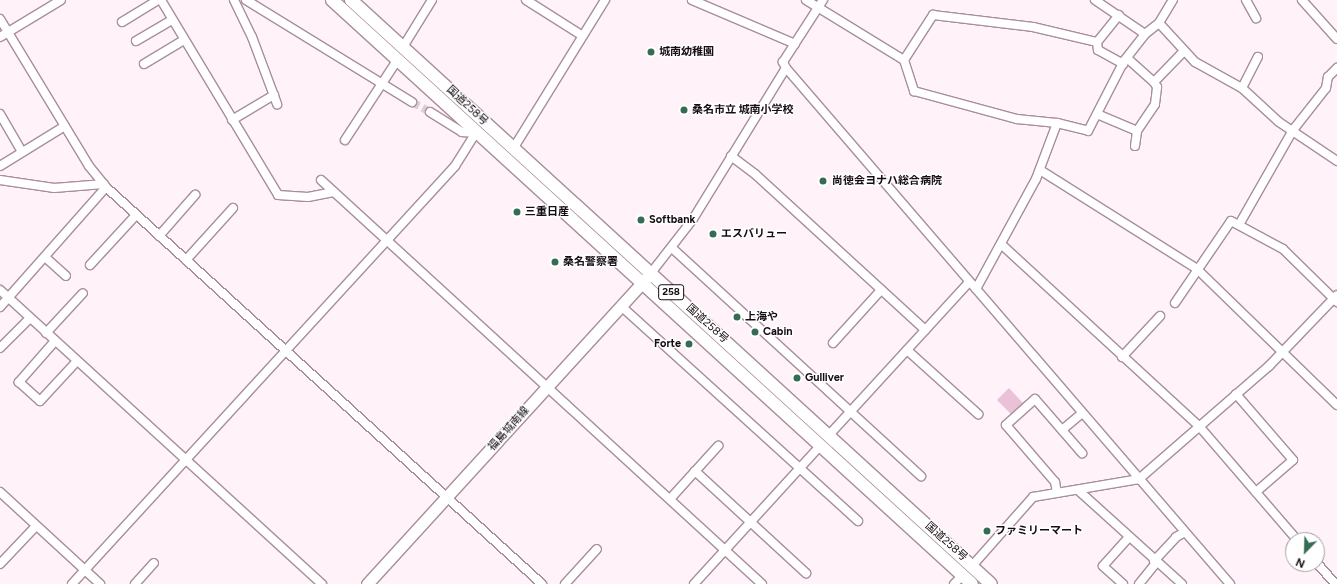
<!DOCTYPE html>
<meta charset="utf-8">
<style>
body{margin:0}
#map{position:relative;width:1337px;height:584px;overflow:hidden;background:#fff3f9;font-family:Figtree,"Noto Sans JP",sans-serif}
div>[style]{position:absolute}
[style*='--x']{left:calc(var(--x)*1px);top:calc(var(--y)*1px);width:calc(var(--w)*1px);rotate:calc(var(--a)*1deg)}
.green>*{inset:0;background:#e9c2d8}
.minor-tunnel>*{height:8px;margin-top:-4px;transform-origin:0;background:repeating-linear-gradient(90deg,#dcd0d6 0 8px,transparent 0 12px)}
.roads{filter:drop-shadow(1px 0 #a88e9d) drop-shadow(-1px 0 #a88e9d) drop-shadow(0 1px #a88e9d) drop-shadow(0 -1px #a88e9d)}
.minor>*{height:8px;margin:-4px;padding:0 4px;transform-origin:4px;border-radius:4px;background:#fff}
.major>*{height:11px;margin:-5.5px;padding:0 5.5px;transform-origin:5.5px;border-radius:5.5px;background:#fff}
.highway>*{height:12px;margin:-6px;padding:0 6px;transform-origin:6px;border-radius:6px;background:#fff}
.dots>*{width:11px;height:11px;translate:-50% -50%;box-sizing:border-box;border:2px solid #fff;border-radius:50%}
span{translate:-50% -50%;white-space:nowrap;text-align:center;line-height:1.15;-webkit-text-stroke:3px #fff;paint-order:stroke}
.shield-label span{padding:1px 3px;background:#fff;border:1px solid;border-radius:3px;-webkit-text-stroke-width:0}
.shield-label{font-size:10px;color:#160c12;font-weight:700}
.poi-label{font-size:11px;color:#160c12;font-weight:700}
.left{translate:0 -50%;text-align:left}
.right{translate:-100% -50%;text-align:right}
.street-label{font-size:11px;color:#160c12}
.north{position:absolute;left:1285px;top:532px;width:40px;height:40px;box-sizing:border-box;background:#fff;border:1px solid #a29ea0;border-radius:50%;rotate:203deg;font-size:11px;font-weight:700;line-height:16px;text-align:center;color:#160c12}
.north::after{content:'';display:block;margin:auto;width:14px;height:18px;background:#346c54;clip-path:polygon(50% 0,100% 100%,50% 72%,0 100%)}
</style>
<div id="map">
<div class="green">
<i style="clip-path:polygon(1009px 388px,1023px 403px,1011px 414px,997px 400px)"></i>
</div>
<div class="minor-tunnel">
<i style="--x:412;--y:102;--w:21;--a:29"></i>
</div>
<div class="roads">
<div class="minor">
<i style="--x:161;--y:0;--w:227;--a:59"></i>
<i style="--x:278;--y:195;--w:30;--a:4"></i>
<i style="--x:308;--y:197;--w:26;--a:-11"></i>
<i style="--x:234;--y:0;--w:41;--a:64.1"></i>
<i style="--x:252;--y:37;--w:72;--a:69.5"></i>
<i style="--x:246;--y:0;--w:195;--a:31.6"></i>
<i style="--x:526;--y:0;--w:67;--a:32.3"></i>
<i style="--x:692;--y:0;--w:112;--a:23.1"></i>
<i style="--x:806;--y:0;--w:115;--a:31.5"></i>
<i style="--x:904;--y:60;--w:33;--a:72"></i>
<i style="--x:914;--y:91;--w:107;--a:15.2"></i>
<i style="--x:1017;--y:119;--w:40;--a:5.7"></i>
<i style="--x:1057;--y:123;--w:32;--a:14"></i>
<i style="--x:1088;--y:131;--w:79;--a:-62.8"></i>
<i style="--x:1124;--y:61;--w:34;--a:-52"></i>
<i style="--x:1145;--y:34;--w:18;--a:-38"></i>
<i style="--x:1159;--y:23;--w:27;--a:-59"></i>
<i style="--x:1095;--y:0;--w:60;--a:34.2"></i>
<i style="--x:1246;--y:0;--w:21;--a:61"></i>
<i style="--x:1302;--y:0;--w:52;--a:48.1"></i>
<i style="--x:1119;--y:15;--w:35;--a:129"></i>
<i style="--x:1097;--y:42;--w:8;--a:83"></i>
<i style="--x:1098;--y:50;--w:29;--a:29"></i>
<i style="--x:0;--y:19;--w:172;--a:58.8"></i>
<i style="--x:89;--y:166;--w:27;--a:51"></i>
<i style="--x:106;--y:187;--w:590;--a:42.32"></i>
<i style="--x:122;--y:22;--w:42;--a:-31.4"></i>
<i style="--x:1159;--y:23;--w:53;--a:47.3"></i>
<i style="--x:1195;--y:62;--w:54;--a:29"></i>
<i style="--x:1242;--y:88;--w:50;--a:42.6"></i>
<i style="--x:1279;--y:122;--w:70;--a:33.9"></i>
<i style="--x:0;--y:37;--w:71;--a:-31.2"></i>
<i style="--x:136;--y:41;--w:42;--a:-30.3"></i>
<i style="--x:403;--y:47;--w:55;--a:-58.3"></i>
<i style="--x:1127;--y:58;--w:36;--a:42"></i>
<i style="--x:904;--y:60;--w:54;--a:-57.2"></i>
<i style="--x:933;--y:15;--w:101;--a:6.8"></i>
<i style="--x:1033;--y:27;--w:66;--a:13.2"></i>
<i style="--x:144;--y:64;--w:47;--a:-31"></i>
<i style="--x:786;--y:68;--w:681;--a:49.29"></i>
<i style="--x:1242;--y:88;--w:35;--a:-63"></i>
<i style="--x:430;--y:112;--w:38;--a:32"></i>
<i style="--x:462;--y:132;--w:14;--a:4"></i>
<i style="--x:0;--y:114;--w:44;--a:59.9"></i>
<i style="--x:1097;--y:114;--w:43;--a:23"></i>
<i style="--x:232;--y:120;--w:49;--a:-30.8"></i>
<i style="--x:345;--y:140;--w:97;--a:-56.8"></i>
<i style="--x:1135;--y:146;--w:15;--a:-82"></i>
<i style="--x:1137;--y:131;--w:32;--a:-56"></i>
<i style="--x:1155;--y:104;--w:17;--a:-83"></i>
<i style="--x:1157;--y:87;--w:6;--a:-121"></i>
<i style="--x:1154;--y:82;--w:43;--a:-45.9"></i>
<i style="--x:513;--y:149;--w:175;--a:-58.3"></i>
<i style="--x:731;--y:156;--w:30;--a:37"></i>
<i style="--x:755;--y:174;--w:231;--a:42.5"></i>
<i style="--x:0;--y:166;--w:76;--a:-31.6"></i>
<i style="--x:1040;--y:170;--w:186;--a:32.2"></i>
<i style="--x:1197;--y:269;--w:195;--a:44.2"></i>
<i style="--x:0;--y:180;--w:55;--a:8.4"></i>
<i style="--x:54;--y:188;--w:50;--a:-4.6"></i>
<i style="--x:321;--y:180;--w:598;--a:42.49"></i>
<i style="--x:1240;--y:223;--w:107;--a:-60.3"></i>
<i style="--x:1293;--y:130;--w:53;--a:-51.8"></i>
<i style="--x:1326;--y:88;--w:11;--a:-80"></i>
<i style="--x:1328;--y:77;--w:13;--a:-45"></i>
<i style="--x:159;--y:236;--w:55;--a:-48.7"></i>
<i style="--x:1001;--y:244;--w:269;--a:42.6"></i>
<i style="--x:1199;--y:426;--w:150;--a:49.3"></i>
<i style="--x:672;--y:248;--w:338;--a:42.5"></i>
<i style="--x:45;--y:257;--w:28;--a:42"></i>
<i style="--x:186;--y:260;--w:70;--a:-47.9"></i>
<i style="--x:90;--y:265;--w:68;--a:-47.4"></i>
<i style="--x:651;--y:273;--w:68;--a:-52.1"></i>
<i style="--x:693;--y:219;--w:177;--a:-58.4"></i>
<i style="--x:786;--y:68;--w:7;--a:-117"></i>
<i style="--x:783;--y:62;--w:74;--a:-57.2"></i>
<i style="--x:976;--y:289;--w:125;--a:-61.4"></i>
<i style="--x:1036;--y:179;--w:60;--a:-69.4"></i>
<i style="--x:0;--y:290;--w:436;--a:42.4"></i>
<i style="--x:1175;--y:303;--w:99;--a:-55.7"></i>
<i style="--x:1231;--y:221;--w:59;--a:28.3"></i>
<i style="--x:1283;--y:249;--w:76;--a:44.5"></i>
<i style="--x:621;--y:306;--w:320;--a:42.2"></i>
<i style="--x:0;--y:307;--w:160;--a:-48.5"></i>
<i style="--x:46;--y:333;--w:54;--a:-47.2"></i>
<i style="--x:55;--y:341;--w:55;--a:131.3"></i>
<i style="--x:19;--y:382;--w:28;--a:42"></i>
<i style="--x:40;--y:401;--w:54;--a:-47.2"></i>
<i style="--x:833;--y:343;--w:72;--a:-47.8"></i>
<i style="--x:0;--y:348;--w:42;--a:-45"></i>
<i style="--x:907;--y:350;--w:96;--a:42"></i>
<i style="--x:1122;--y:357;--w:56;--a:-47.2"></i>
<i style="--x:1236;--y:394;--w:87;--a:49.2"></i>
<i style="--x:1293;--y:460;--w:49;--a:139.1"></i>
<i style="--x:1062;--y:430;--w:26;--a:-40"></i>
<i style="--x:829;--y:435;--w:207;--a:-47.5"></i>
<i style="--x:695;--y:471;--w:151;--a:42.6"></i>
<i style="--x:1078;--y:490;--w:140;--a:42.1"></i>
<i style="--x:0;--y:492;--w:136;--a:42.6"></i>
<i style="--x:1057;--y:493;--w:11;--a:-100"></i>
<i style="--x:1055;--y:482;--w:75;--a:-130.7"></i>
<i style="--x:1006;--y:425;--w:39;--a:-42"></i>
<i style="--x:1035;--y:399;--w:72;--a:49"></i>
<i style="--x:670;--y:499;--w:72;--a:-47.8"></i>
<i style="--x:1154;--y:561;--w:33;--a:-47"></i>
<i style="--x:1176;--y:537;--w:10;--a:-29"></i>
<i style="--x:1317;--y:563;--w:28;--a:49"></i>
<i style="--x:0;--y:564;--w:52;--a:-46.5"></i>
<i style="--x:972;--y:566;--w:92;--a:-48.5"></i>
<i style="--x:1033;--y:497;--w:108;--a:-9.6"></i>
<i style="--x:1139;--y:479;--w:172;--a:-41"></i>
<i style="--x:1269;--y:366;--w:98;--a:-46.2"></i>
<i style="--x:72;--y:584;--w:567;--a:-47.5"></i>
<i style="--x:455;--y:166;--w:39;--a:-58"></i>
<i style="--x:135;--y:584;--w:28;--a:-48"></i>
<i style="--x:565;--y:584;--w:47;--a:-47.6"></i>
<i style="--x:694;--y:584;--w:188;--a:-47.6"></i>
<i style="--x:954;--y:584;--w:13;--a:-45"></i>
<i style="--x:1123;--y:584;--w:27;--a:-138"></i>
<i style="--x:1103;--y:566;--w:39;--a:-48"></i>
<i style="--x:1139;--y:584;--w:27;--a:-51"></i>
</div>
<div class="major">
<i style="--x:367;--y:584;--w:417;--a:-47.6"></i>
</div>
<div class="highway">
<i style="--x:332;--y:0;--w:866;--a:42.38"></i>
<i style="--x:351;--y:0;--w:866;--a:42.38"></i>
</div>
</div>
<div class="dots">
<i style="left:651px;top:52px;background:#346c54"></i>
<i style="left:684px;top:110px;background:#346c54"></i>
<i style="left:823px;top:181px;background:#346c54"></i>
<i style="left:517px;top:212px;background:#346c54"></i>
<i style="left:641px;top:220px;background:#346c54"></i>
<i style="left:713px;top:234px;background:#346c54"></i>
<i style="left:555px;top:262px;background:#346c54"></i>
<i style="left:737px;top:317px;background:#346c54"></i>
<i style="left:755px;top:332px;background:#346c54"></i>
<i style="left:689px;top:344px;background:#346c54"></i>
<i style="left:797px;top:378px;background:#346c54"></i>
<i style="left:987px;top:531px;background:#346c54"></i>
</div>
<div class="shield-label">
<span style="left:671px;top:292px">258</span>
</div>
<div class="poi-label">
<span class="left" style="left:659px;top:52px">城南幼稚園</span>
<span class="left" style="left:692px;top:110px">桑名市立 城南小学校</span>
<span class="left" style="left:832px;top:181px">尚徳会ヨナハ総合病院</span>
<span class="left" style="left:525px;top:212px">三重日産</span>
<span class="left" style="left:649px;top:220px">Softbank</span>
<span class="left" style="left:721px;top:234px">エスバリュー</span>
<span class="left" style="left:563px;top:262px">桑名警察署</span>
<span class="left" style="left:745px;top:317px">上海や</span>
<span class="left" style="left:763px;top:332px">Cabin</span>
<span class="right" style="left:681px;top:344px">Forte</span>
<span class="left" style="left:805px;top:378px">Gulliver</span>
<span class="left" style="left:995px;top:531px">ファミリーマート</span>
</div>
<div class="street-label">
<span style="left:467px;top:106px;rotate:43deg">国道258号</span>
<span style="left:707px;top:324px;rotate:42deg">国道258号</span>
<span style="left:509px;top:429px;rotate:-48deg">福島城南線</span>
<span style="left:946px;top:542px;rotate:42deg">国道258号</span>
</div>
<div class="north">N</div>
</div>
